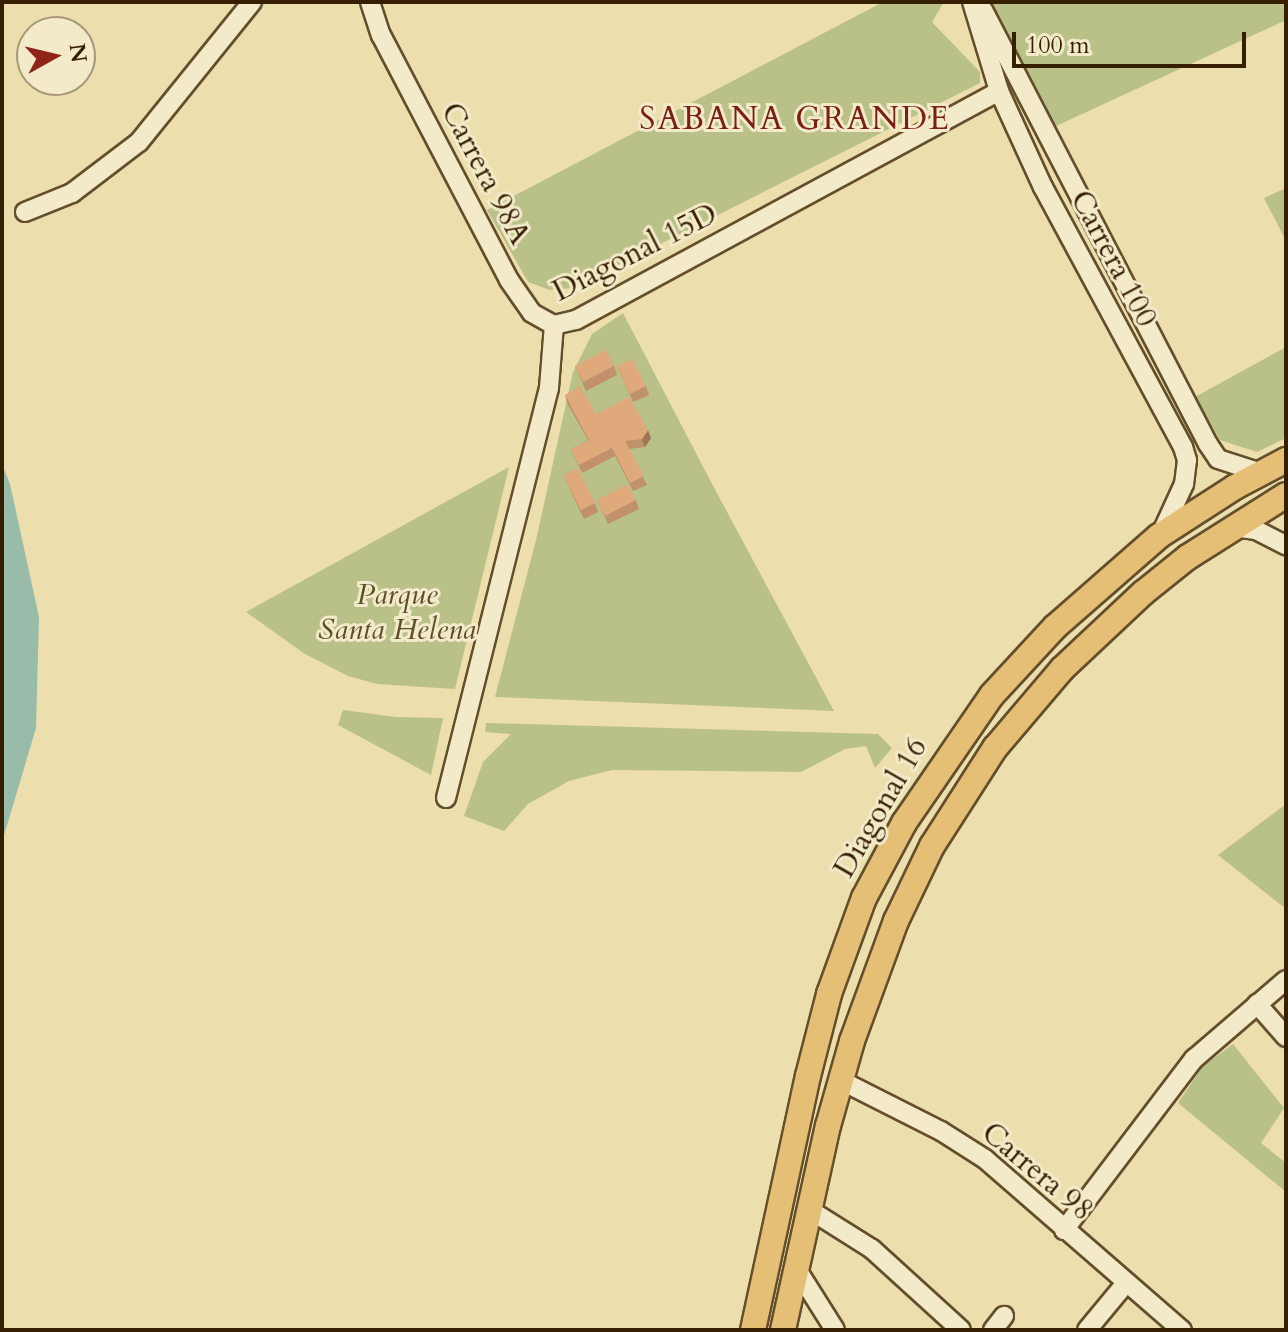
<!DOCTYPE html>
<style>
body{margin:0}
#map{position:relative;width:1288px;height:1332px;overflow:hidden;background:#ecdead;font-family:Cardo,serif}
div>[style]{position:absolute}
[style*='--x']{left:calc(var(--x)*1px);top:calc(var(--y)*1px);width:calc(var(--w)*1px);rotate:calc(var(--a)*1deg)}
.green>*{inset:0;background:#b9c189}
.water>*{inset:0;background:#99bcaa}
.roads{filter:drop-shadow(2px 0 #644e2b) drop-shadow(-2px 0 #644e2b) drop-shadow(0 2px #644e2b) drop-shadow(0 -2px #644e2b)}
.minor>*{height:18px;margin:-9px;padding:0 9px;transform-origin:9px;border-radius:9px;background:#f3eaca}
.major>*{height:24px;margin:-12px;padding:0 12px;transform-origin:12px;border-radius:12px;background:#e6bf76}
.wall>*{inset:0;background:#c0916b}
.shaded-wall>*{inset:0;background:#9c7657}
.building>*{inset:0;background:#dfa97c}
span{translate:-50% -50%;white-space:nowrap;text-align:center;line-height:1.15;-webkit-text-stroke:6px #f3eaca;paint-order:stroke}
.street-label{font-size:30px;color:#361e00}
.park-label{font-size:30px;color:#5d4f29;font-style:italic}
.neighbourhood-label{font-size:32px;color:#7a1f14;letter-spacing:2px}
.frame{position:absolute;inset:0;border:4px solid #361e00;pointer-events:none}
.north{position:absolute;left:16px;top:16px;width:80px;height:80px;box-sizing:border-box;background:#f3eaca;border:2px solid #a79879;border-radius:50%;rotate:82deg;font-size:22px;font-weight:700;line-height:32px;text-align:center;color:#361e00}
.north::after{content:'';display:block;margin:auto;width:28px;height:36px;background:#8f2418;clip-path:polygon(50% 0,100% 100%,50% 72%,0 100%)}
.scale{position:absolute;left:1012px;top:32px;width:234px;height:36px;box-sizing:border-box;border:4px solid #361e00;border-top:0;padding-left:10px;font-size:24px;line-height:28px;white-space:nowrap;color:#361e00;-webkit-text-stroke:6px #f3eaca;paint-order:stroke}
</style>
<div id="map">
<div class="green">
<i style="clip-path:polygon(883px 2px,944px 2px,932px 22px,980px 72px,980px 83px,573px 288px,550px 290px,528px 282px,487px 210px)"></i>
<i style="clip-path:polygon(992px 2px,1286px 2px,1286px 20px,1054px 127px)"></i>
<i style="clip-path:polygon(1286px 188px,1286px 241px,1264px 198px)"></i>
<i style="clip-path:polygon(623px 313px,711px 482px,834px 711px,495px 697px,536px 540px,573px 372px,592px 334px)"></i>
<i style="clip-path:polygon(1286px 347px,1286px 438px,1257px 452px,1220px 440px,1195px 397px)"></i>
<i style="clip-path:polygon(509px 467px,455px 689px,377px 684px,348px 676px,305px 654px,246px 612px)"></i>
<i style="clip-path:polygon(343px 710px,396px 717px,443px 718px,431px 775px,338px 725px)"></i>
<i style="clip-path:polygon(486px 723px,878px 734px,892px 748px,875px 768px,866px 746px,845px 749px,801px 772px,612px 770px,569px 781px,528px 804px,504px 831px,464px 816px,483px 762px,511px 734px,485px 732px)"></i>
<i style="clip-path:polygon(1286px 804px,1286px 909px,1218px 855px)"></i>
<i style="clip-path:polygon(1233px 1044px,1284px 1108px,1261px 1143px,1286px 1163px,1286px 1192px,1178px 1103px,1203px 1066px)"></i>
</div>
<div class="water">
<i style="clip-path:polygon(2px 464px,10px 484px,39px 617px,36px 728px,2px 842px)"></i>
</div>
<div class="roads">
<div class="minor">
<i style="--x:370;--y:2;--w:35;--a:72"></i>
<i style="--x:381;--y:35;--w:276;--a:62.4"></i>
<i style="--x:509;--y:280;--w:40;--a:55.1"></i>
<i style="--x:532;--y:313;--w:25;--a:29"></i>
<i style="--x:554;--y:325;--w:23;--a:-13"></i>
<i style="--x:576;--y:320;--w:481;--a:-28.4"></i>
<i style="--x:972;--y:2;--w:93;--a:73.1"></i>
<i style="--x:999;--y:91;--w:106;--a:65.4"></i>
<i style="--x:1043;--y:187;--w:295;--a:61.7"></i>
<i style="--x:1183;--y:447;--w:14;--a:73"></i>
<i style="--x:1187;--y:460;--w:24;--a:97"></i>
<i style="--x:1184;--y:484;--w:55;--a:114.7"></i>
<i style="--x:983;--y:10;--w:489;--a:62.6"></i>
<i style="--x:1208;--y:444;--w:18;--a:56"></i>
<i style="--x:1218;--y:459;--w:45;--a:18"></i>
<i style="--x:25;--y:212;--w:51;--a:-22"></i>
<i style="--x:72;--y:193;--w:84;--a:-37.3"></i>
<i style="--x:139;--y:142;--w:180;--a:-51.1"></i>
<i style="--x:1234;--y:527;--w:22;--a:8"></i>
<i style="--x:1256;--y:530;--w:34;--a:27"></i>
<i style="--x:446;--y:798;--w:423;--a:-75.9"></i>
<i style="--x:549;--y:388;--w:63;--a:-85.5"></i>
<i style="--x:1257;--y:1004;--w:44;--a:48.7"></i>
<i style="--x:840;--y:1080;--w:113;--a:26.8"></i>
<i style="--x:941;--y:1131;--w:52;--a:32.5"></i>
<i style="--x:985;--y:1159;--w:261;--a:41"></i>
<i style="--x:810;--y:1210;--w:73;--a:32.2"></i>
<i style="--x:872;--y:1249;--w:120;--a:42.3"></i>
<i style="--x:1064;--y:1230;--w:215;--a:-52.8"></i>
<i style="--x:1194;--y:1059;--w:121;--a:-40.7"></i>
<i style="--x:796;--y:1268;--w:73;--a:57.8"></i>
<i style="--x:993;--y:1330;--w:18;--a:-52"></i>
<i style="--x:1087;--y:1330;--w:61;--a:-50.3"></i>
</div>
<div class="major">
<i style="--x:753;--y:1330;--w:260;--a:-77.8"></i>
<i style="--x:808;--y:1076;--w:85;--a:-75.6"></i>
<i style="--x:829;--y:994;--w:102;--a:-70"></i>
<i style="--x:864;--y:898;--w:85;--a:-61.9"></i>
<i style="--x:904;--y:823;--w:155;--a:-55.5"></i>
<i style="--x:992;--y:695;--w:93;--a:-47.2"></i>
<i style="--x:1055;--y:627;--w:138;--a:-41.2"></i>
<i style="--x:1159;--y:536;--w:90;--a:-32.8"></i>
<i style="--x:1235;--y:487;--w:58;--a:-27.9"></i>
<i style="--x:783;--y:1330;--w:209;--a:-77.6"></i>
<i style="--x:828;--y:1126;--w:88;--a:-74.2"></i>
<i style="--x:852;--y:1041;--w:128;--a:-69.9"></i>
<i style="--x:896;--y:921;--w:83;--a:-64.4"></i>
<i style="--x:932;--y:846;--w:117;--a:-57.3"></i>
<i style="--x:995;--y:748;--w:104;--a:-49.7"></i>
<i style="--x:1062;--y:669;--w:111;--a:-43.2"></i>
<i style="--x:1143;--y:593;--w:58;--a:-38.7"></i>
<i style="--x:1188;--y:557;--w:116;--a:-32.3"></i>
</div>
</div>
<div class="wall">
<i style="clip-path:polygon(575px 366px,614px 366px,617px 375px,586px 391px)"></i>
<i style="clip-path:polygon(617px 366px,646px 386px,649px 395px,633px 402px)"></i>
<i style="clip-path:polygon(565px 395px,596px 414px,651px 438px,645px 447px,629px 449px,647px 485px,633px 491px,615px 456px,582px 473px,571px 449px,588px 440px,567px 403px)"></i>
<i style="clip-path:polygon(563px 475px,595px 503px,598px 512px,584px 519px)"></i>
<i style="clip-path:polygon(597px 500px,636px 500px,639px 509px,608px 524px)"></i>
</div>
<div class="shaded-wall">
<i style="clip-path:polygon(648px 430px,651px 438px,645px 447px,642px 439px)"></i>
</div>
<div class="building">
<i style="clip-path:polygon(606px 350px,614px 366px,583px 382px,575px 366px)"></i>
<i style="clip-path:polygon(632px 359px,646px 386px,630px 394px,617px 366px)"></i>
<i style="clip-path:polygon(580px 386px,596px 414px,629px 397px,648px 430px,642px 439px,625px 441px,644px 476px,630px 483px,612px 448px,579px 465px,571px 449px,589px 440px,565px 395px)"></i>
<i style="clip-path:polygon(577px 468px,595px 503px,581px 510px,563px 475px)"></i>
<i style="clip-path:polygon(627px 484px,636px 500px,605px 516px,597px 500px)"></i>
</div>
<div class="street-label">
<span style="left:485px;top:174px;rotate:62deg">Carrera 98A</span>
<span style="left:635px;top:253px;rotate:-27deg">Diagonal 15D</span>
<span style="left:1113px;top:259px;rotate:62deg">Carrera 100</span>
<span style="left:881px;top:808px;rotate:-60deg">Diagonal 16</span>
<span style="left:1037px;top:1172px;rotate:40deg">Carrera 98</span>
</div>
<div class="park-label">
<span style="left:397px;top:612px">Parque<br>Santa Helena</span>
</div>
<div class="neighbourhood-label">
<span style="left:795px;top:119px">SABANA GRANDE</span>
</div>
<div class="frame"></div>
<div class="north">N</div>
<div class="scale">100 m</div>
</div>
